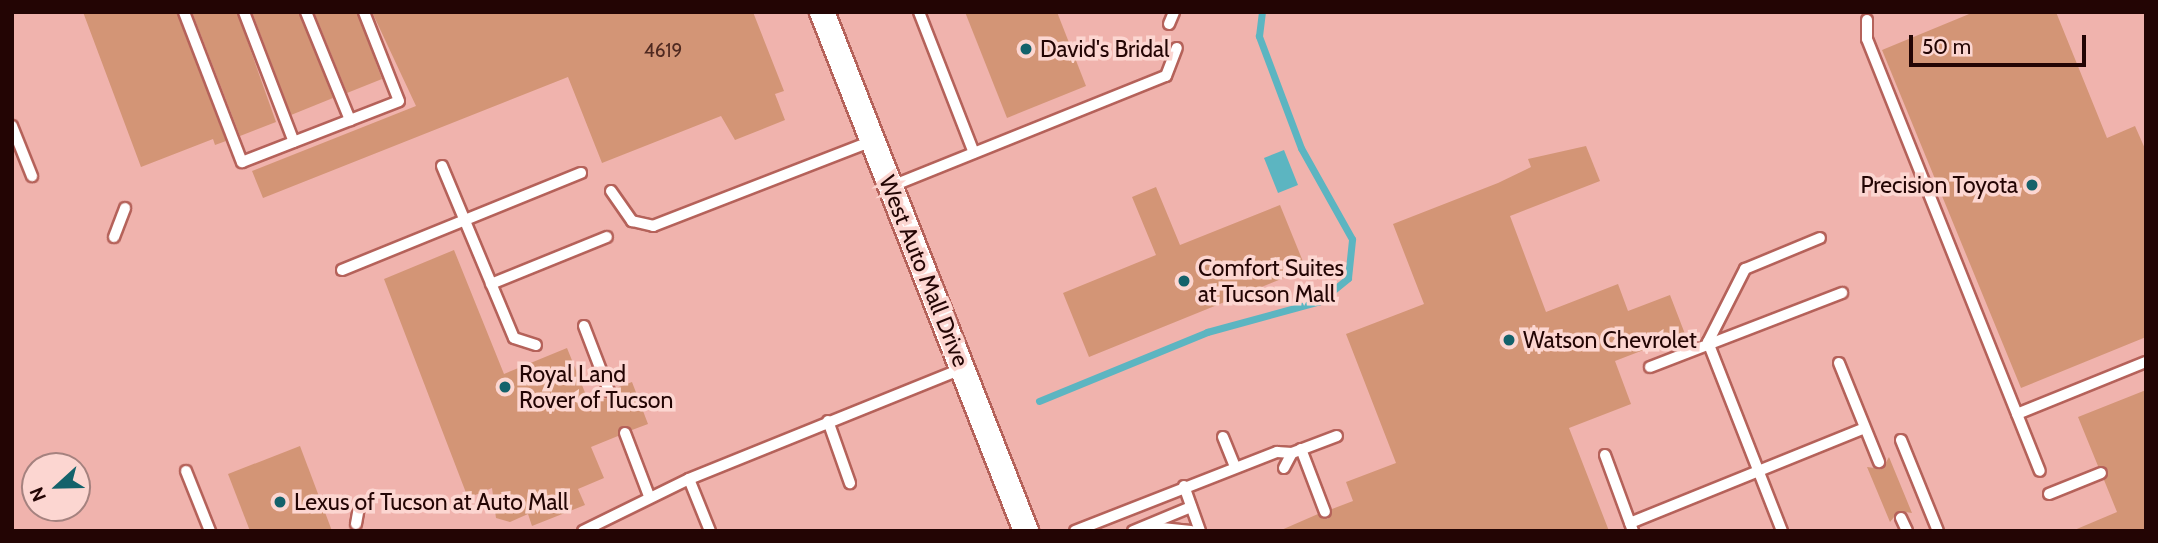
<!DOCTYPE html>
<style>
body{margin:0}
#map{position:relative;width:2158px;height:543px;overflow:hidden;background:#fcc3bc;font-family:Cabin,sans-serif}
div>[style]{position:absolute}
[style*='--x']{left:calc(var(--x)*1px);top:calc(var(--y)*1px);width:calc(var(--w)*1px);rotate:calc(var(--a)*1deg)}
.built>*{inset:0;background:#f0b3ad}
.water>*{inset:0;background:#5cb5c1}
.stream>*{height:7px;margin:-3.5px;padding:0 3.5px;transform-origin:3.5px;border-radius:3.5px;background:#5cb5c1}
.building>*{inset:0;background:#d39576}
.roads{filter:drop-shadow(2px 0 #b5625a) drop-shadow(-2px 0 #b5625a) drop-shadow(0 2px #b5625a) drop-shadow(0 -2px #b5625a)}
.service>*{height:10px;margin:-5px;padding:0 5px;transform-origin:5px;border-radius:5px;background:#fff}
.tertiary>*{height:24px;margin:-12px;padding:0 12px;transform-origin:12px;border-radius:12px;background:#fff}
.dots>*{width:19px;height:19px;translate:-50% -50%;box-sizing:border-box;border:4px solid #fcd6d1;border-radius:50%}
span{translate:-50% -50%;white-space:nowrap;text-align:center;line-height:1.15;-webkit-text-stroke:7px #fcd6d1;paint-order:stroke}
.number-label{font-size:19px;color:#4f2920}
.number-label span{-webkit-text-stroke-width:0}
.poi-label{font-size:23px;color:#230504}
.left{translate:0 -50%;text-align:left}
.right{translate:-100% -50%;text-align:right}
.street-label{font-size:23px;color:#230504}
.frame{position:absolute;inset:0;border:14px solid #230504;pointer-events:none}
.north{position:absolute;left:21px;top:452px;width:70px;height:70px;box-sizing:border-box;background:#fcd6d1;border:2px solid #a5827f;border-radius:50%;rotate:248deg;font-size:19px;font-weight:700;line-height:28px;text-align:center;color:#230504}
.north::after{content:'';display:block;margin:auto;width:24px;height:32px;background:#14626b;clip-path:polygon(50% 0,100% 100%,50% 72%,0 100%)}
.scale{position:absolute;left:1909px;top:35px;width:177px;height:32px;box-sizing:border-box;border:4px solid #230504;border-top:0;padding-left:9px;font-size:21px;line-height:24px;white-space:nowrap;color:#230504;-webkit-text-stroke:5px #fcd6d1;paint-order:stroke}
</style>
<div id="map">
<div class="built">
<i style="clip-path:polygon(evenodd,12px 12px,2146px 12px,2146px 531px,12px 531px,12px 12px,35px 466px,77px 466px,77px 508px,35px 508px,35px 466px)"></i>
</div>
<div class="water">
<i style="clip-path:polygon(1284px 150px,1298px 185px,1278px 193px,1264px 158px)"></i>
</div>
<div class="stream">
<i style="--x:1039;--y:401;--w:182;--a:-22.3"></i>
<i style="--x:1207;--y:332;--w:117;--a:-15.3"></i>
<i style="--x:1320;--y:301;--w:36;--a:-39"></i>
<i style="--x:1348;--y:278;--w:39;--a:-84"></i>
<i style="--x:1352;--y:239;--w:104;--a:-119.3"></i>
<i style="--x:1301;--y:148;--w:120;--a:-110.6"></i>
<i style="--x:1259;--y:36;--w:24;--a:-83"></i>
</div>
<div class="building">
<i style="clip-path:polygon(83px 12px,177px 12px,226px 141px,215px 145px,213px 139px,141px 167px)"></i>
<i style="clip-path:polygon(192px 12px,237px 12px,276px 122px,240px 136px)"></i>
<i style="clip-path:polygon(252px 12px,299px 12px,333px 98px,291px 115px)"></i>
<i style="clip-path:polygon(314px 12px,357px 12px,382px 79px,347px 93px)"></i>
<i style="clip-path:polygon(372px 12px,753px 12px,784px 91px,775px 94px,785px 120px,735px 140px,721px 116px,602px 163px,568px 77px,263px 198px,252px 171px,416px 106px)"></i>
<i style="clip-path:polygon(965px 12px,1057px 12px,1086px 86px,1007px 118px)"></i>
<i style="clip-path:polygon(1974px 12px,2056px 12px,2107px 138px,2135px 126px,2146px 151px,2146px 337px,2021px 388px,1882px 50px)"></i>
<i style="clip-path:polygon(1586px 146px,1600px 181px,1510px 216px,1546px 312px,1618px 284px,1628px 311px,1670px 295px,1685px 334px,1615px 361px,1631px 404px,1569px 428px,1609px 531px,1279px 531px,1318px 514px,1328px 519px,1332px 509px,1353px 501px,1346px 482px,1396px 463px,1346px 334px,1424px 304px,1393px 224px,1498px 183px,1531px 167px,1528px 159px)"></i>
<i style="clip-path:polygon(1156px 187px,1180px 245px,1280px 205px,1306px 269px,1089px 357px,1063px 293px,1156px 255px,1132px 197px)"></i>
<i style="clip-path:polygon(454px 250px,504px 374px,567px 348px,588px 400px,612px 398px,616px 388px,632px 382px,648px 424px,632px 430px,622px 426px,618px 436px,591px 447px,604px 478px,578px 489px,585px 505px,532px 526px,528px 514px,510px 522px,496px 518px,492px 488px,468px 498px,384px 279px)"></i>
<i style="clip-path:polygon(2146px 390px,2146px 531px,2072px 531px,2117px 512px,2104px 480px,2108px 470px,2098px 466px,2078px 417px)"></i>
<i style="clip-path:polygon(300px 446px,332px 531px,250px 531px,228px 474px)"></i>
<i style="clip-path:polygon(1889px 457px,1912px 513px,1899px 511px,1890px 522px,1867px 467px,1882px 469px)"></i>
</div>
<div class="roads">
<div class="service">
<i style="--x:184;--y:12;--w:161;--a:68.9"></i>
<i style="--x:242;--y:162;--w:168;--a:-21.2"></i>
<i style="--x:399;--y:101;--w:96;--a:-111.5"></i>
<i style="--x:244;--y:12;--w:139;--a:69"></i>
<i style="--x:306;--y:12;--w:117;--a:67.8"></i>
<i style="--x:919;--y:12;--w:151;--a:68.7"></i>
<i style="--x:1867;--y:20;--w:19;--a:90"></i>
<i style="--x:1867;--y:39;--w:465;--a:68.2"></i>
<i style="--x:1169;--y:24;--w:13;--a:-67"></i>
<i style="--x:12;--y:126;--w:54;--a:68.2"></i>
<i style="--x:442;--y:166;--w:186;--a:67.3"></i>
<i style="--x:514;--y:338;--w:23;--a:18"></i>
<i style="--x:892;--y:186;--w:295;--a:-21.9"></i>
<i style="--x:1166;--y:76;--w:30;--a:-69"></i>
<i style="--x:611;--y:191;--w:37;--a:55"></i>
<i style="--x:632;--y:221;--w:22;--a:13"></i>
<i style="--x:653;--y:226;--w:235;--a:-21.2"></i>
<i style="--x:114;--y:237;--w:31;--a:-69"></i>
<i style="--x:342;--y:270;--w:258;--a:-22.1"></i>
<i style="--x:491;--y:284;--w:125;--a:-22.1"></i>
<i style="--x:584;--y:326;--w:70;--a:69"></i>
<i style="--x:1839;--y:363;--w:107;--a:68"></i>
<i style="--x:1650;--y:367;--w:206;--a:-21.1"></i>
<i style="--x:2017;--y:414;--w:139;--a:-22"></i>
<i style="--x:828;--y:421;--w:66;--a:70.5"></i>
<i style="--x:625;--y:433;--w:67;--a:69.1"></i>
<i style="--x:1223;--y:437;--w:32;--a:68"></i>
<i style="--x:1901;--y:440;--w:98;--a:67.9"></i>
<i style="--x:1301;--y:449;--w:67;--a:69.1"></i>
<i style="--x:1605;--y:455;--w:81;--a:69.8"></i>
<i style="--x:1284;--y:468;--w:17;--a:-62"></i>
<i style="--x:186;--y:471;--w:65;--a:68.2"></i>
<i style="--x:1184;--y:486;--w:48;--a:70.4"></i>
<i style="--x:2049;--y:494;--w:56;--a:-22"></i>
<i style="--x:1901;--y:518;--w:14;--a:65"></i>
<i style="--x:1630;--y:523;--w:253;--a:-22"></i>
<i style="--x:356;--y:524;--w:17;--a:-80"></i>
<i style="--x:1152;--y:527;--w:39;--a:6"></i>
<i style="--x:583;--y:531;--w:118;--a:-26.1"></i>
<i style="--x:710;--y:531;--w:56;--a:-112"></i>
<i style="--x:689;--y:479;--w:293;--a:-22"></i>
<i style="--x:1075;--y:531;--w:217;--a:-21.4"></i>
<i style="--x:1277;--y:452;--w:15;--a:4"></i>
<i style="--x:1292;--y:453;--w:48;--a:-20.7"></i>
<i style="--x:1133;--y:531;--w:63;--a:-22.5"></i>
<i style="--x:1782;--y:531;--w:203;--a:-111.4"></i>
<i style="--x:1708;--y:342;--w:82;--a:-63.1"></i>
<i style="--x:1745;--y:269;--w:81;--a:-22.5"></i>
</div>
<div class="tertiary">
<i style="--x:822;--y:12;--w:558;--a:68.54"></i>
</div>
</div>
<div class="dots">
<i style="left:1026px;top:49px;background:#14626b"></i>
<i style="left:2032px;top:185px;background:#14626b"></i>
<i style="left:1184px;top:281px;background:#14626b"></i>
<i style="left:1509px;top:340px;background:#14626b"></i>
<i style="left:505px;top:387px;background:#14626b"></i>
<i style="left:280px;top:502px;background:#14626b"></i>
</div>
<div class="number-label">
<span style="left:663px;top:51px">4619</span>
</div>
<div class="poi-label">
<span class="left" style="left:1040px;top:49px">David's Bridal</span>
<span class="right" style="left:2018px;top:185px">Precision Toyota</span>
<span class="left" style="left:1198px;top:281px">Comfort Suites<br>at Tucson Mall</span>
<span class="left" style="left:1523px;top:340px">Watson Chevrolet</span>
<span class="left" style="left:519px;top:387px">Royal Land<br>Rover of Tucson</span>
<span class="left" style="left:294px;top:502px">Lexus of Tucson at Auto Mall</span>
</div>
<div class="street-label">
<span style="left:924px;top:271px;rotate:68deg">West Auto Mall Drive</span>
</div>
<div class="frame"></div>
<div class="north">N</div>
<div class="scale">50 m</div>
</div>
